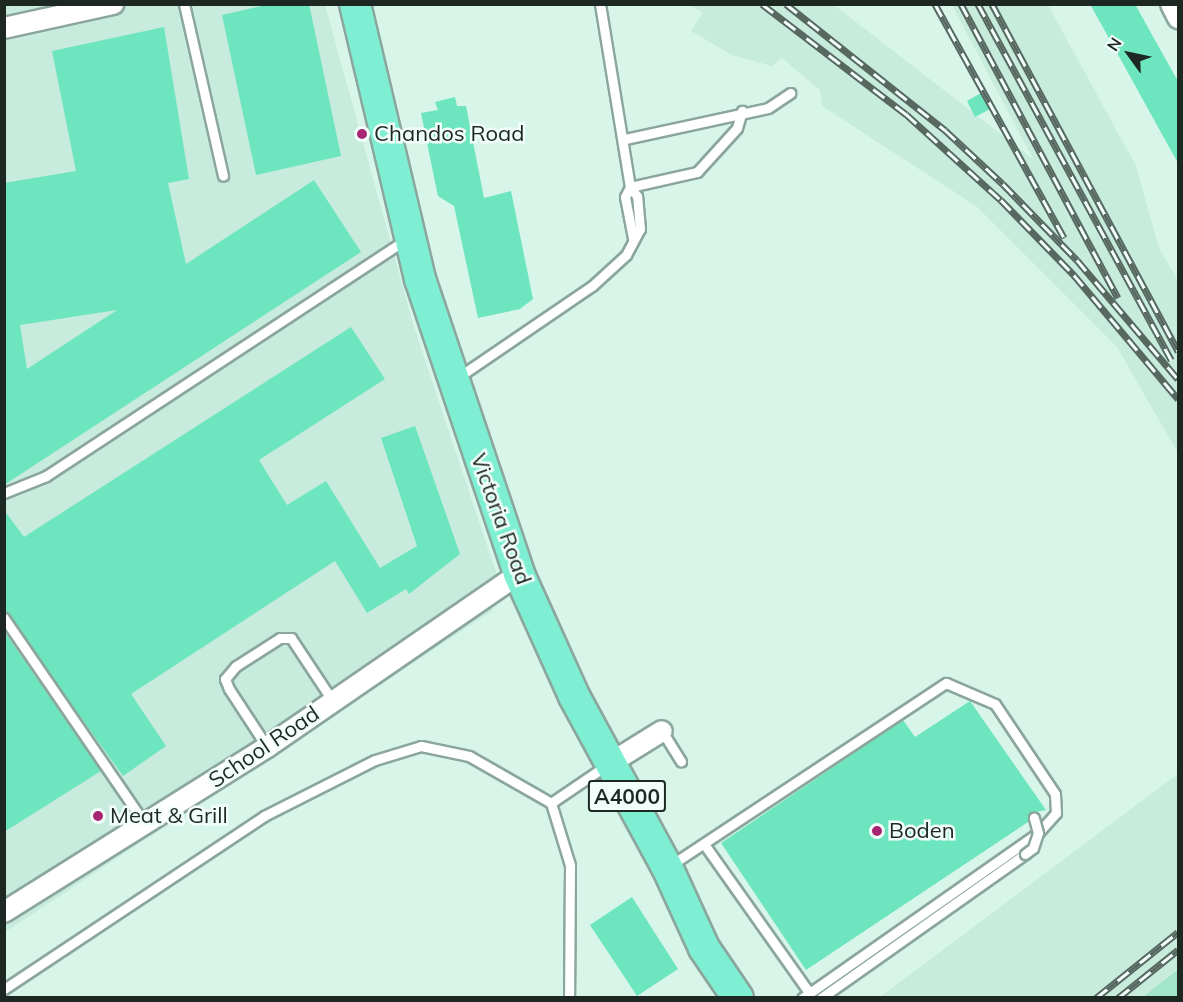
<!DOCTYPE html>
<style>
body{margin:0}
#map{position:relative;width:1183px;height:1002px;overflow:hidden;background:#d8f5ea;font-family:Mulish,sans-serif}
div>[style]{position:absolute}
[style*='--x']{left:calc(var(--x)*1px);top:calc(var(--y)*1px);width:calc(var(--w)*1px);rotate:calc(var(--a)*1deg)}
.built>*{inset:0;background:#c7ebdc}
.green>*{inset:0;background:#a3e4cd}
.building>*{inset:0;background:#6de5bf}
.roads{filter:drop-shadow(2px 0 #8ba69c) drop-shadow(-2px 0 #8ba69c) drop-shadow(0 2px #8ba69c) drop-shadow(0 -2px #8ba69c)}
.service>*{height:9px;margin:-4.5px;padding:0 4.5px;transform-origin:4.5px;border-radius:4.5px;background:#fff}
.minor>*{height:20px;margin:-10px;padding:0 10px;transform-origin:10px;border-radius:10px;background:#fff}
.primary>*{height:30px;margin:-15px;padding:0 15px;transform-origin:15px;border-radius:15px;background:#7fefd3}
.rail>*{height:7px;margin-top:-3.5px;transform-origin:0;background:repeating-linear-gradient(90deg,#f2fef9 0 14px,#576861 0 28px);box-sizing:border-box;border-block:2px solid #576861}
.bridges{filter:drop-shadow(2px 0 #8ba69c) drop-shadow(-2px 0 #8ba69c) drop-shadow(0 2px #8ba69c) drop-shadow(0 -2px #8ba69c)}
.service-bridge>*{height:9px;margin:-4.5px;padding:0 4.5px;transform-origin:4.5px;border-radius:4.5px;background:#fff}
.dots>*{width:16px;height:16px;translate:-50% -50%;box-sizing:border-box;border:3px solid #f2fef9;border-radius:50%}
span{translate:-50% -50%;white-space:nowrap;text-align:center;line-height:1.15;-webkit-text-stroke:5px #f2fef9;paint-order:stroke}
.shield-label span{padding:2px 4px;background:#f2fef9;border:2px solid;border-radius:4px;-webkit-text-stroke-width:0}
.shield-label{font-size:21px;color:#1d2823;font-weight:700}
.poi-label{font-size:22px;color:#1d2823}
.left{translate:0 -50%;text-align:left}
.street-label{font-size:22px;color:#1d2823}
.frame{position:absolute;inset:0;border:6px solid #1d2823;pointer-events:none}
.north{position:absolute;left:1099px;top:24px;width:60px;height:60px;-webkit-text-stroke:4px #f2fef9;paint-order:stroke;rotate:303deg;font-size:16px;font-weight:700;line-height:24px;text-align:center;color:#1d2823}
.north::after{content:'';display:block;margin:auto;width:21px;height:27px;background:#1d2823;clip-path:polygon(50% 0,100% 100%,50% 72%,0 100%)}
</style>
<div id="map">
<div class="built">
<i style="clip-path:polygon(5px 5px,325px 5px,414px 327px,497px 575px,492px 611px,5px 932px)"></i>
<i style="clip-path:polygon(690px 5px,834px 5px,1033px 159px,952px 5px,1048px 5px,1136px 166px,1159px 248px,1178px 281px,1178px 453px,1117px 347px,976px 206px,822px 106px,820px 90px,782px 58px,772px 66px,732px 55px,691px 31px,703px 13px)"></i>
<i style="clip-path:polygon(1178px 774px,1178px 968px,1143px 997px,880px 997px)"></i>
</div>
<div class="green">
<i style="clip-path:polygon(1178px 969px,1178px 997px,1143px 997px)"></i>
</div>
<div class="building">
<i style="clip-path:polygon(270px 4px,309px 4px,341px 156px,256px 175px,222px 15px)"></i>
<i style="clip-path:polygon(1090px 4px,1135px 4px,1146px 24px,1179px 83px,1179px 165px)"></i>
<i style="clip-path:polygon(evenodd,164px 27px,189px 179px,168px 183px,186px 264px,314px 180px,361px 252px,4px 485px,4px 183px,76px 171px,52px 51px,164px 27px,117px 310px,27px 369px,20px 325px,117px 310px)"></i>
<i style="clip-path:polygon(981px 93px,990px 109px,975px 117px,967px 101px)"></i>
<i style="clip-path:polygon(455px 97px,457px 106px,466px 106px,484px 198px,511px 191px,533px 299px,520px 309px,478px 318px,454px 206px,438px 196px,436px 187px,421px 113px,438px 110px,435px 102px)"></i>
<i style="clip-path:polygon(351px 327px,385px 379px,259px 460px,287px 505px,326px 481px,380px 568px,417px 546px,381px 438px,415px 426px,460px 554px,409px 594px,406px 589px,367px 613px,335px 561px,131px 694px,166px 746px,123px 776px,4px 611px,4px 510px,24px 537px)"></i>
<i style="clip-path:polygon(4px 631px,101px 771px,4px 832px)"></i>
<i style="clip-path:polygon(970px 701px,1046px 810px,1030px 813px,1028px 822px,806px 970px,721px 843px,903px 720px,915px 737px)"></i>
<i style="clip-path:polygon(632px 897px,678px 969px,637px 996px,590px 925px)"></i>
</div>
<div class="roads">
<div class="service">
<i style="--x:184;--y:4;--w:176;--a:77.2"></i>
<i style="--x:600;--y:4;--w:185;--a:80.7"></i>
<i style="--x:630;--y:187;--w:69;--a:-12.6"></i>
<i style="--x:697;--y:172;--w:59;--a:-47.7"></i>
<i style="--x:737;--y:128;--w:18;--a:-74"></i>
<i style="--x:625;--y:139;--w:146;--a:-12.2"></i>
<i style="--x:768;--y:108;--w:27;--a:-34"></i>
<i style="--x:457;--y:378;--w:163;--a:-34.3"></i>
<i style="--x:592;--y:286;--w:46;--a:-42.4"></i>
<i style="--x:626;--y:255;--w:30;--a:-62"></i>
<i style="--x:640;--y:229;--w:33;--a:-95"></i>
<i style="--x:637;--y:196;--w:11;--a:-128"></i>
<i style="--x:630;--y:187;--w:11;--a:117"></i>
<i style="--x:625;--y:197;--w:42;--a:79"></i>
<i style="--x:4;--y:493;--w:45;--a:-22"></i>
<i style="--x:46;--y:476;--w:432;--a:-33.3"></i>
<i style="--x:4;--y:618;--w:250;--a:55.6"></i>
<i style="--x:662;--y:731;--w:36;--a:58"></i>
<i style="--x:267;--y:747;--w:69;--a:-123.2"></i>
<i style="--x:229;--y:689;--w:11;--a:-112"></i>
<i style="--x:225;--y:679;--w:17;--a:-50"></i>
<i style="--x:236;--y:666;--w:52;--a:-32.5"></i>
<i style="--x:280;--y:638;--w:11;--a:0"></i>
<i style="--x:291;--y:638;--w:74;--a:56.5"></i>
<i style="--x:551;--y:803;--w:68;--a:-34.2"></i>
<i style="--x:704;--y:844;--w:180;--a:54.7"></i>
<i style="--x:671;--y:865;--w:330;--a:-33.5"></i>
<i style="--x:946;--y:683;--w:53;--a:23.2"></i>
<i style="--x:995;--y:704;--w:108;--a:56.3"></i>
<i style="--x:1055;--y:794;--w:19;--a:87"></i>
<i style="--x:1056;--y:813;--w:27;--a:132"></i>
<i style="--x:1038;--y:833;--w:288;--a:145"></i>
<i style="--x:4;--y:989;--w:312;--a:-33.6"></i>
<i style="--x:264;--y:816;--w:124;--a:-26.8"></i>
<i style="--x:375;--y:760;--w:48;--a:-16.9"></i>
<i style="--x:421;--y:746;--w:49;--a:11.8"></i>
<i style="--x:469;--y:756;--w:95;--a:29.8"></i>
<i style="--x:551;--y:803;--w:65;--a:73"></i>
<i style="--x:570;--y:865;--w:133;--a:90.4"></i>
<i style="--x:821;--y:998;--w:250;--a:-35.2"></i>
</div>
<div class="minor">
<i style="--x:1171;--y:4;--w:16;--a:63"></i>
<i style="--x:4;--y:28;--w:112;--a:-12.4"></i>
<i style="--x:609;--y:764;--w:62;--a:-31.9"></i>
<i style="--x:4;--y:912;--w:310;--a:-32.1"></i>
<i style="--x:267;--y:747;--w:306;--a:-34.5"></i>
</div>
<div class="primary">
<i style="--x:355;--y:4;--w:283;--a:76.7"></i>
<i style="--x:420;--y:279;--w:311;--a:71.4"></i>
<i style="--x:519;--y:574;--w:134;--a:65.7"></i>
<i style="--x:574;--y:696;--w:195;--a:61.5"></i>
<i style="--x:667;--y:867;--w:89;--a:65.4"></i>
<i style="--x:704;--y:948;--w:60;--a:55.8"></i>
</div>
</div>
<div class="rail">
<i style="--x:762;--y:4;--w:181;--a:37.4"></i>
<i style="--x:906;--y:114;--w:128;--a:42.2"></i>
<i style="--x:1001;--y:200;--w:105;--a:45.8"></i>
<i style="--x:1074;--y:275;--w:162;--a:50"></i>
<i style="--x:786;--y:4;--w:203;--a:38.4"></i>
<i style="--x:945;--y:130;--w:79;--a:43"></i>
<i style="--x:1003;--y:184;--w:106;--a:45.8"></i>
<i style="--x:1077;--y:260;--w:156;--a:49.7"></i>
<i style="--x:935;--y:4;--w:267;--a:61.1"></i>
<i style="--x:961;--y:4;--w:333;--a:61.9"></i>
<i style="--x:978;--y:4;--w:405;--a:61.5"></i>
<i style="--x:992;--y:4;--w:394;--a:61.8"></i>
<i style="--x:1096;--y:998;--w:105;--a:-38.8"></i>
<i style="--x:1118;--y:998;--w:77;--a:-38.7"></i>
</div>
<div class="bridges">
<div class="service-bridge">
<i style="--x:1025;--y:854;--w:10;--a:-37"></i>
<i style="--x:1033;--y:848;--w:16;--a:-72"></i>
<i style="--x:1038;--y:833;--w:16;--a:-105"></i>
</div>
</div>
<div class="dots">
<i style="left:362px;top:134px;background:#a82572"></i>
<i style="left:98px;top:816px;background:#a82572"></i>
<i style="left:877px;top:831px;background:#a82572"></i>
</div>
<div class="shield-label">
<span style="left:627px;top:796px">A4000</span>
</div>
<div class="poi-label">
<span class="left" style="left:374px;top:134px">Chandos Road</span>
<span class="left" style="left:110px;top:816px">Meat &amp; Grill</span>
<span class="left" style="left:889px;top:831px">Boden</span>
</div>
<div class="street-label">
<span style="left:501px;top:519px;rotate:70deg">Victoria Road</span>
<span style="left:264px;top:747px;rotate:-34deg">School Road</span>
</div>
<div class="frame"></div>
<div class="north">N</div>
</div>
